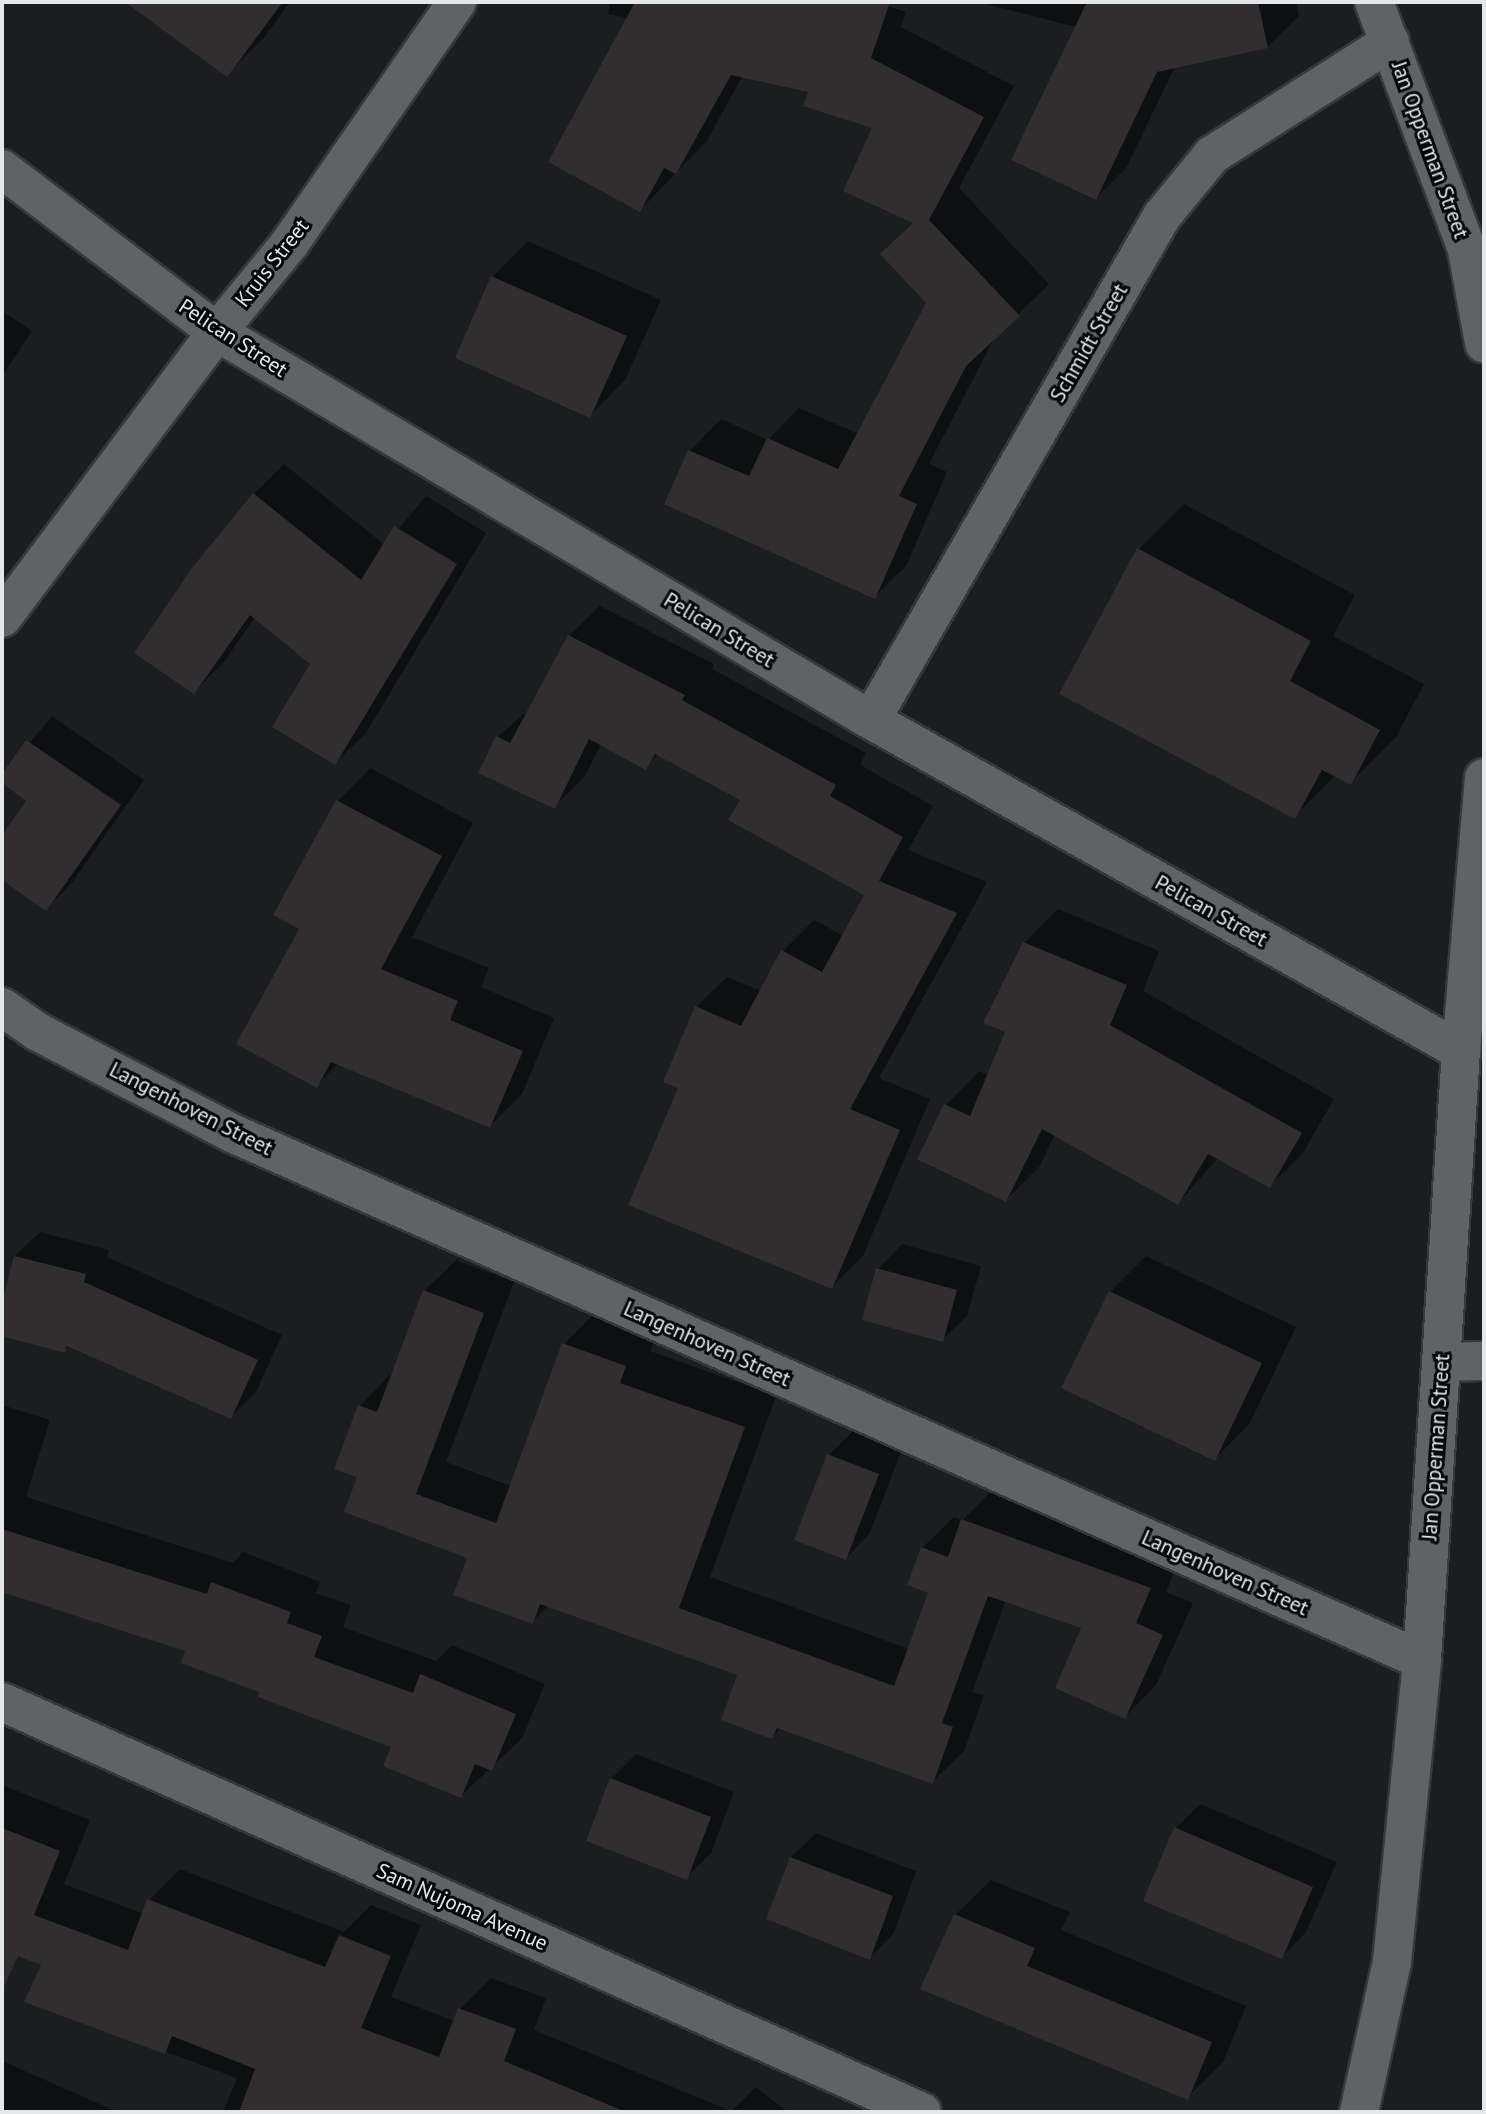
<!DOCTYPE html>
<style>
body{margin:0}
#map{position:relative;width:1486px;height:2114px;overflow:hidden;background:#1a1e21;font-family:"PT Sans",sans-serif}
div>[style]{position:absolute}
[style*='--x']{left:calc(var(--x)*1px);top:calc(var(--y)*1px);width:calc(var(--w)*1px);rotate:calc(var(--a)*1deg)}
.shadow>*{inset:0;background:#0007}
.building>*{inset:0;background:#322d2e}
.roads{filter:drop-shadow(2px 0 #36393b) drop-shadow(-2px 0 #36393b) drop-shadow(0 2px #36393b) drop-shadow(0 -2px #36393b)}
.minor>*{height:38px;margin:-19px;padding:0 19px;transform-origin:19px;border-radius:19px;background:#5f6367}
.tertiary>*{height:38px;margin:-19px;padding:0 19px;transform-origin:19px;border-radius:19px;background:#5f6367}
span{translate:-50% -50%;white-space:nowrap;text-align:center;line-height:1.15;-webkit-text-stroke:6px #060809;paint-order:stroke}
.street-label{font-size:21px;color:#e5e8ea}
.frame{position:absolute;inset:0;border:4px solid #e5e8ea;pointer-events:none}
</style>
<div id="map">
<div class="shadow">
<i style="clip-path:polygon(128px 2px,290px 2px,263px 39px,227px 74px)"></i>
<i style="clip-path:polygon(610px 2px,875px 2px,906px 12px,901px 27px,1014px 86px,959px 188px,1049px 284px,995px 337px,929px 464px,947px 472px,906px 566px,874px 597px,690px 451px,721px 419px,768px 440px,799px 408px,859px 434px,929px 302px,882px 254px,914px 222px,875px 127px,810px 91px,743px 75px,707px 141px,640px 210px,628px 19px,608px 14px)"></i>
<i style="clip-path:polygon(978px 2px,1296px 2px,1299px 16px,1267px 47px,1175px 66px,1127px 167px,1096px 198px,1076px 27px)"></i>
<i style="clip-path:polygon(528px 241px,661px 300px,625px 380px,590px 416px,457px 357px,492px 277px)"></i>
<i style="clip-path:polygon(2px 311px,32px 331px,2px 376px)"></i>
<i style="clip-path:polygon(284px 464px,385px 545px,426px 496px,486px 533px,366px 733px,335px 763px,312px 664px,255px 617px,224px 662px,194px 692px,254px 494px)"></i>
<i style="clip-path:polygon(1184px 504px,1355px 595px,1333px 636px,1424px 684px,1396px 737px,1351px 782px,1336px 775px,1294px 817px,1061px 693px,1139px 549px)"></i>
<i style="clip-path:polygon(600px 606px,714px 664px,712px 669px,866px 753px,860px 765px,933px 806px,908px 850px,987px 882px,879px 1078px,930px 1099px,863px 1256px,832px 1287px,680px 1087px,696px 1007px,727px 977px,761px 991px,783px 951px,814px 920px,844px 936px,867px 894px,742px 799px,659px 754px,646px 767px,601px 744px,585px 776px,554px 807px,497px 737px,531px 708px,569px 636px)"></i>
<i style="clip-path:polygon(52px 716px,144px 780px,71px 884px,46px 909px,2px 877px,2px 838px,28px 800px,2px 777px)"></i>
<i style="clip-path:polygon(370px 768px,473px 823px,412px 937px,489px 968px,481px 987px,554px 1018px,522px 1094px,490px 1126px,339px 1063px,316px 1086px,301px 928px,276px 915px,338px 801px)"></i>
<i style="clip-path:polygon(1058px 909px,1159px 951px,1143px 991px,1334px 1099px,1303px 1153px,1270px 1186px,1218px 1158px,1178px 1203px,1055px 1134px,1040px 1166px,1006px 1200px,920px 1158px,946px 1105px,979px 1071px,989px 1075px,1007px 1031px,1024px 943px)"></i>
<i style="clip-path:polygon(40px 1232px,109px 1250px,107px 1257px,282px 1335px,256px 1392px,231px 1417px,70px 1345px,65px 1351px,2px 1335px,2px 1309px,15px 1256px)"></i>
<i style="clip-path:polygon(902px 1244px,981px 1266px,967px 1316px,942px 1340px,878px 1269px)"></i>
<i style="clip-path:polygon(1146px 1256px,1296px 1327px,1250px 1423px,1215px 1459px,1110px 1292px)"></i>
<i style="clip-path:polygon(456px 1260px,514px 1282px,446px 1462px,511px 1486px,564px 1344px,595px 1313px,656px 1335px,650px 1351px,776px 1396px,710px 1577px,909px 1649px,930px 1592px,922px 1548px,954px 1517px,963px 1520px,994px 1488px,1181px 1556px,1166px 1592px,1193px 1603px,1156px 1685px,1125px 1717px,1084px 1627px,1006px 1600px,972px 1692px,984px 1695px,964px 1751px,932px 1782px,781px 1728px,772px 1737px,740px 1674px,549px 1605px,532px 1622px,469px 1557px,359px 1476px,360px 1406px,391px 1374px,424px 1291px)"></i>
<i style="clip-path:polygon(2px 1405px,50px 1420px,26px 1497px,233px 1563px,243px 1552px,320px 1582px,316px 1593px,351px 1605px,343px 1627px,436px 1661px,452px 1645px,545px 1684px,522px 1738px,461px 1796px,393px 1746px,261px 1691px,187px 1650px,2px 1590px)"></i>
<i style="clip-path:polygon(853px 1431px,902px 1449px,870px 1533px,846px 1558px,829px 1455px)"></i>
<i style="clip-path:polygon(636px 1754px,734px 1792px,711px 1853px,687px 1877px,611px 1779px)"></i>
<i style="clip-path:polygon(2px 1785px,90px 1820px,64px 1884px,144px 1914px,149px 1900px,180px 1869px,344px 1932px,371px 1905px,421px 1925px,391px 1997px,455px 2021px,460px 2009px,491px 1978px,546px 1998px,534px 2030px,731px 2111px,756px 2087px,788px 2112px,223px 2112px,237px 2078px,27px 2001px,43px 1964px,2px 1947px)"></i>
<i style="clip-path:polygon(1200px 1804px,1337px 1862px,1306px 1932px,1282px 1957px,1176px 1828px)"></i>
<i style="clip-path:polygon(816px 1833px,916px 1871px,894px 1933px,870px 1958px,791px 1857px)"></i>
<i style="clip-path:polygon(991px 1880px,1070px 1912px,1061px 1930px,1246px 2006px,1223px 2062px,1188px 2097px,955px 1915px)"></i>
<i style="clip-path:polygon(2px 2061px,118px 2112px,2px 2112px)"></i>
</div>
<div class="building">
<i style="clip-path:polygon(125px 2px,283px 2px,227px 77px)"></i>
<i style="clip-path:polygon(635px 2px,890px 2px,871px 58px,984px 117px,929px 220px,1020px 316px,966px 366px,899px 496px,917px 504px,875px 599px,664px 504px,688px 450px,749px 476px,767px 438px,838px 469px,926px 303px,880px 254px,913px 223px,843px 191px,872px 128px,803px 106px,808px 92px,731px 75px,676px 174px,664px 168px,640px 212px,548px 162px)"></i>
<i style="clip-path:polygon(1087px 2px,1258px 2px,1268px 48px,1157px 72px,1096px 200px,1011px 160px)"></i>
<i style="clip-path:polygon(491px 276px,627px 336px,590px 418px,455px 358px)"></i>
<i style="clip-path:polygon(253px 493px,361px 580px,394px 526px,457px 564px,335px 765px,272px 727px,310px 664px,250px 615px,194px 694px,134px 653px,192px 568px)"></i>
<i style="clip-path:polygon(1137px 548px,1311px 641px,1290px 681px,1380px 730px,1351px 785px,1322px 770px,1295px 819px,1059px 694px)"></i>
<i style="clip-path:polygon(568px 635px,685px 695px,682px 700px,836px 785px,830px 796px,903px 837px,879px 881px,957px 913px,850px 1109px,900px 1130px,832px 1289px,628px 1205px,678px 1088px,663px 1082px,695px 1006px,741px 1026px,781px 950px,822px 972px,864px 895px,728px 820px,740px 800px,655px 754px,646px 770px,589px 739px,555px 809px,478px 773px,496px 736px,510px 743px)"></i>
<i style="clip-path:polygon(26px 740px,121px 805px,46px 911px,2px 880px,2px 835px,26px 801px,2px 783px,2px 774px)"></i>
<i style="clip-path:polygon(336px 800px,442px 856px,381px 969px,458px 1001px,450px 1020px,523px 1051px,490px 1128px,331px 1062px,317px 1088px,236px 1044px,299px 929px,273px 915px)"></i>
<i style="clip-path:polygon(1023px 942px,1127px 985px,1110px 1025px,1302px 1133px,1270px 1188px,1208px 1154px,1178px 1205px,1042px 1129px,1006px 1202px,917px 1159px,944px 1104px,970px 1116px,1005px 1032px,983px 1023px)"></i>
<i style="clip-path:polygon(14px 1256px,86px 1274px,84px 1282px,258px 1360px,231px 1419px,67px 1346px,65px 1353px,2px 1336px,2px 1302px)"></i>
<i style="clip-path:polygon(876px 1268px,957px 1290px,943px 1342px,862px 1320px)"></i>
<i style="clip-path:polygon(423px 1290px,484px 1313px,416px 1494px,496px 1523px,562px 1343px,626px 1366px,620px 1383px,745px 1427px,679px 1608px,894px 1686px,928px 1593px,907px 1585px,921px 1547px,948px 1557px,961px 1519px,1151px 1588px,1136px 1623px,1163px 1635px,1125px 1719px,1055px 1688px,1081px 1628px,988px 1596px,942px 1723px,953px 1727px,933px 1784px,777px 1728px,772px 1739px,721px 1720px,737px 1675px,540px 1604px,533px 1624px,453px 1595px,467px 1558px,344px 1512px,357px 1477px,334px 1469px,358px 1405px,377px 1412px)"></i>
<i style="clip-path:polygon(1109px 1291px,1262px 1363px,1215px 1461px,1061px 1388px)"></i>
<i style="clip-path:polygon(827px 1454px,879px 1474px,846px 1560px,794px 1540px)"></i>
<i style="clip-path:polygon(2px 1529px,207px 1594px,211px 1582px,291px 1612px,287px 1623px,322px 1636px,314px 1657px,413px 1693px,420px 1674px,516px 1714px,492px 1771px,475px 1764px,461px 1798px,383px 1766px,391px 1747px,258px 1697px,259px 1692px,181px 1663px,185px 1651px,2px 1592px)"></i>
<i style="clip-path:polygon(610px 1778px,711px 1817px,687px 1880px,586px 1841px)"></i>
<i style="clip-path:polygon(1174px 1827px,1313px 1887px,1282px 1959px,1143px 1901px)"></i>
<i style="clip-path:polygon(2px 1828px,60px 1851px,34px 1915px,128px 1950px,147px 1899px,325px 1967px,339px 1935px,391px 1956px,361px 2028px,439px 2057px,458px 2008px,516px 2029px,504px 2061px,626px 2112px,239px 2112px,255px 2069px,172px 2036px,165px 2054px,24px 2002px,41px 1965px,18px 1956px,2px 1991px)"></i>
<i style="clip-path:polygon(790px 1857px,893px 1896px,870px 1960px,766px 1919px)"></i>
<i style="clip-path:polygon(954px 1914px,1035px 1948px,1027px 1966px,1212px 2042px,1188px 2100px,920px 1989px)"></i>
</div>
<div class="roads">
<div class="minor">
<i style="--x:1374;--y:2;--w:265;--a:69.4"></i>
<i style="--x:1467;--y:250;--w:95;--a:79.6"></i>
<i style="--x:2;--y:169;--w:270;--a:37.2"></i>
<i style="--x:217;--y:332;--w:760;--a:30.68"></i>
<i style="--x:871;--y:720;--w:677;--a:29.29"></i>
<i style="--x:2;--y:618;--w:358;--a:-53.1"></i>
<i style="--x:217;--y:332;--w:115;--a:-50.6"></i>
<i style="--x:290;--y:243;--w:293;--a:-55.3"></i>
<i style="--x:871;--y:720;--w:582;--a:-60"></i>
<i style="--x:1162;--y:216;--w:79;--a:-50.7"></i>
<i style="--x:1212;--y:155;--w:211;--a:-32.4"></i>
<i style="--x:2;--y:1007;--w:44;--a:34.8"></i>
<i style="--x:38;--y:1032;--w:221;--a:27.5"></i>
<i style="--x:234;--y:1134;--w:1299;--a:23.88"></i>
<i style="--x:1441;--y:1362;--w:43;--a:-1.3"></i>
<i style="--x:1359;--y:2112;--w:154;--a:-77.6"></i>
<i style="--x:1392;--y:1962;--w:303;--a:-84.3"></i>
<i style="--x:1422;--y:1660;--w:610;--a:-86.34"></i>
<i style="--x:1461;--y:1051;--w:274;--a:-85.2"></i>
</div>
<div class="tertiary">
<i style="--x:2;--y:1702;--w:1007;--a:24.02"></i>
</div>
</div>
<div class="street-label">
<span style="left:1430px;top:150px;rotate:70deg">Jan Opperman Street</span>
<span style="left:272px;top:263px;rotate:-52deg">Kruis Street</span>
<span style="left:233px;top:338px;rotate:33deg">Pelican Street</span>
<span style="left:1089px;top:343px;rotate:-60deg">Schmidt Street</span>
<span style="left:719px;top:630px;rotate:31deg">Pelican Street</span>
<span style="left:1211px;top:911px;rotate:29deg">Pelican Street</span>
<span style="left:191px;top:1109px;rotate:27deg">Langenhoven Street</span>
<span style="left:707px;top:1344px;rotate:24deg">Langenhoven Street</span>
<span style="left:1436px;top:1447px;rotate:-86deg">Jan Opperman Street</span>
<span style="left:1225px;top:1573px;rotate:24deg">Langenhoven Street</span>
<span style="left:462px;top:1907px;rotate:24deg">Sam Nujoma Avenue</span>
</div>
<div class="frame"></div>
</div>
